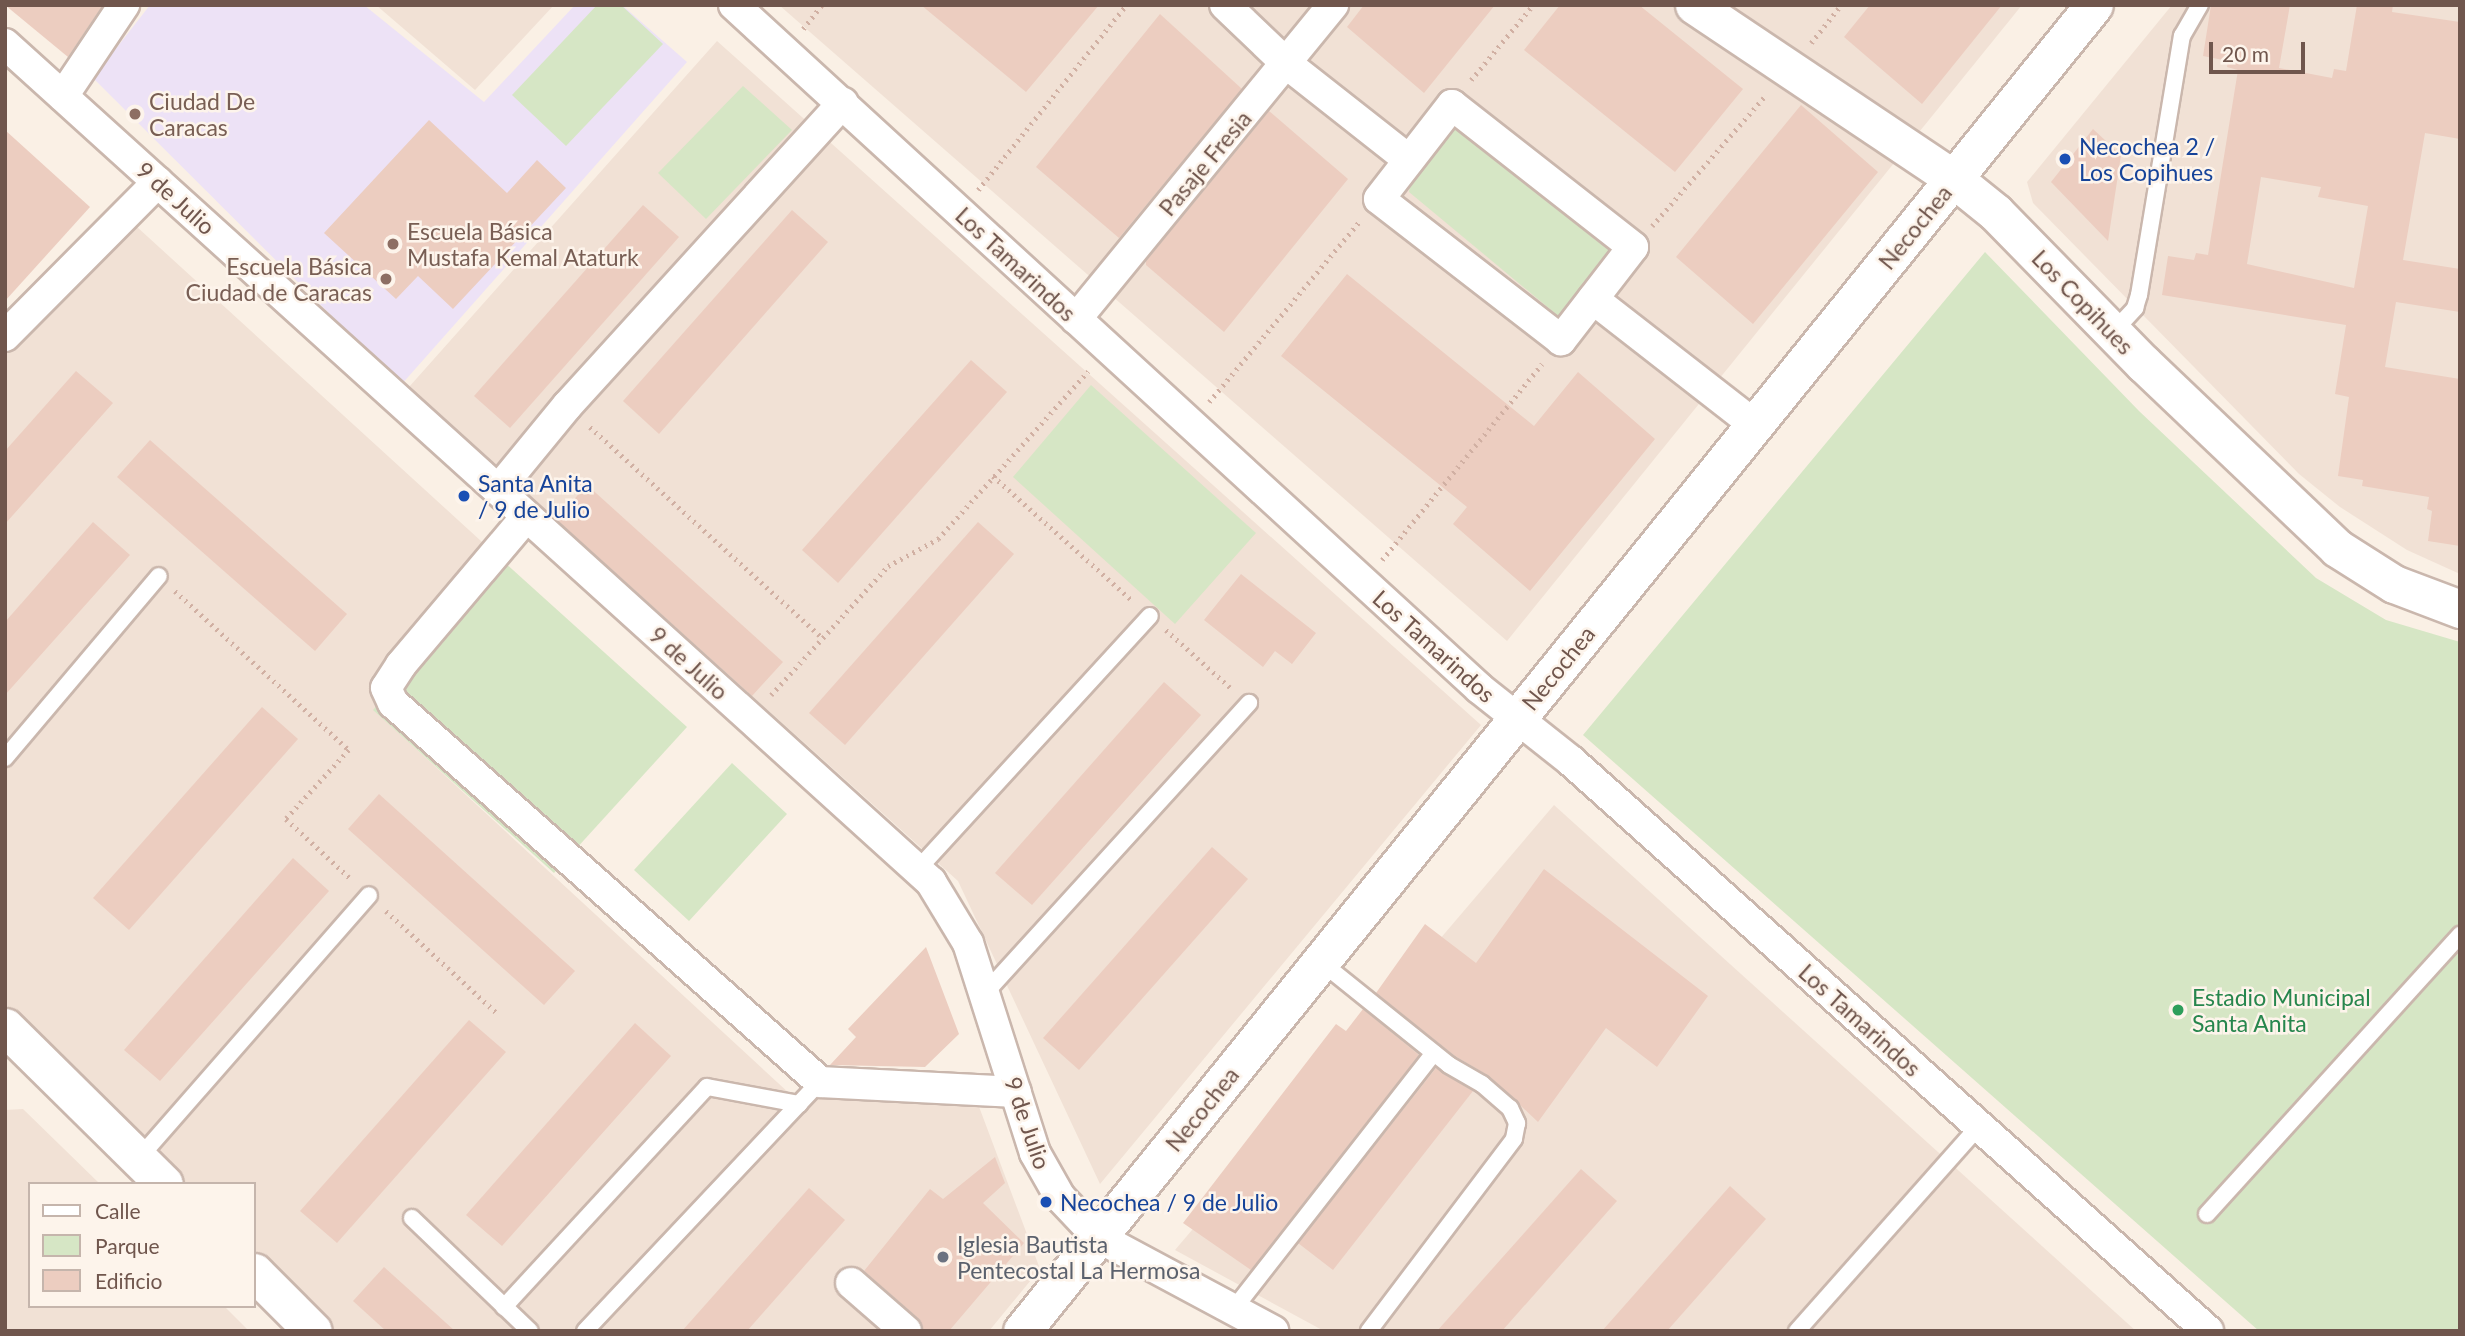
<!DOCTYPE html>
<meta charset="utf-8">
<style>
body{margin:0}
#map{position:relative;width:2465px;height:1336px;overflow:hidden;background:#faf0e5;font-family:Lato,sans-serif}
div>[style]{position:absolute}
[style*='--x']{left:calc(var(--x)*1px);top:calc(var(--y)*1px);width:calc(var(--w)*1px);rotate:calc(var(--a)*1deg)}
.residential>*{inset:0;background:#f1e1d5}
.education>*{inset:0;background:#ede2f6}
.green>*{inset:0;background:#d6e6c5}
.building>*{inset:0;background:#eccdc0}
.path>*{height:4.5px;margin-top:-2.25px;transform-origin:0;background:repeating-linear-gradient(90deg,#d1b0a3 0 2px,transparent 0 7px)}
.roads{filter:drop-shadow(2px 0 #cab7ad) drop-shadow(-2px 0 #cab7ad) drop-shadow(0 2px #cab7ad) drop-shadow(0 -2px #cab7ad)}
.service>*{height:16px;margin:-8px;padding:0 8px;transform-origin:8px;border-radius:8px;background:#fff}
.minor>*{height:30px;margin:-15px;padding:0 15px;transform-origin:15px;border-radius:15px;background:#fff}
.tertiary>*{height:37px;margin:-18.5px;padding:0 18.5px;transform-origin:18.5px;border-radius:18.5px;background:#fff}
.dots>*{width:19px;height:19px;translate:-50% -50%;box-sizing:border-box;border:4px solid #fdf4eb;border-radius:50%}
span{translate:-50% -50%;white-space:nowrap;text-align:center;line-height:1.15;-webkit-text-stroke:5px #fdf4eb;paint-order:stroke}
.education-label{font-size:23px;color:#785e54}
.left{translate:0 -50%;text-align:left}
.right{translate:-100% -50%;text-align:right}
.transit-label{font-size:23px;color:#164399}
.street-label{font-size:23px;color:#70564d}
.leisure-label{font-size:23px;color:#27864d}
.worship-label{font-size:23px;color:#5b616d}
.frame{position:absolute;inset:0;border:7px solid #70564d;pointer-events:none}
.legend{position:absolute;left:28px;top:1182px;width:228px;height:126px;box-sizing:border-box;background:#fdf4eb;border:2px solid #c5b5ac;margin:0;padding:9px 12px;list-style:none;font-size:21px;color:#70564d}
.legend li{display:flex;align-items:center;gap:14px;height:35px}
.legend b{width:35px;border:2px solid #c5b5ac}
.scale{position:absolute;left:2209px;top:42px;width:96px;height:32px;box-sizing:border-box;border:4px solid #70564d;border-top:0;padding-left:9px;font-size:21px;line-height:24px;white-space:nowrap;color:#70564d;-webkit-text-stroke:5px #fdf4eb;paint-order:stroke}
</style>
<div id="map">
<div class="residential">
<i style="clip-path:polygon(376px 5px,554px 5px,475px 90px)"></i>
<i style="clip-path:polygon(779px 5px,2022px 5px,1507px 641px)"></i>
<i style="clip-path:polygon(2172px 5px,2460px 5px,2460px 574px,2407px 550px,2340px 507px,2299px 474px,2033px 203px,2027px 182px)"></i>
<i style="clip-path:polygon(717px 41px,1481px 725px,1100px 1184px,958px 881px,409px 387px)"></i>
<i style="clip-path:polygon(125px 216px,504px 562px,374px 710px,790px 1094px,972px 1088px,1040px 1269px,989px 1331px,334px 1331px,254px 1251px,254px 1184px,186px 1184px,5px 1004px,5px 345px)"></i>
<i style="clip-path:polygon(1554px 805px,2136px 1331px,1324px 1331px,1175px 1250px)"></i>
<i style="clip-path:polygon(23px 1109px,100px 1184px,30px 1184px,30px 1306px,224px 1306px,249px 1331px,5px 1331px,5px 1110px)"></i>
</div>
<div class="education">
<i style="clip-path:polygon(150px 5px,364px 5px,484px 102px,575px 5px,622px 5px,687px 62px,401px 385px,93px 78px)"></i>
</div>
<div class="green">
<i style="clip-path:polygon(597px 5px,621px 5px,663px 44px,566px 146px,512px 95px)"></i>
<i style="clip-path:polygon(743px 86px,792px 130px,706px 219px,658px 173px)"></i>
<i style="clip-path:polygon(1461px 116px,1626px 236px,1573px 316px,1557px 315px,1409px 192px,1411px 179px)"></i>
<i style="clip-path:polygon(1985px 252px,2139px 411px,2316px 578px,2386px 620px,2460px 642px,2460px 1331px,2259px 1331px,1583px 735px)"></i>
<i style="clip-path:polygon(1091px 385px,1256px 533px,1175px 624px,1013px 477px)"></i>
<i style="clip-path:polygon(504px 562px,687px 727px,554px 873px,373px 710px)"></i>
<i style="clip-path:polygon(732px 763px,787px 814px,689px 921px,634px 870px)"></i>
</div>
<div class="building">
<i style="clip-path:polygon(5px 5px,103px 5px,68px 57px)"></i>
<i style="clip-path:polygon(921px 5px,1099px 5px,1026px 92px)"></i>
<i style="clip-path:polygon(1364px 5px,1495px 5px,1424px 93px,1347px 27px)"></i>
<i style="clip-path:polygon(1560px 5px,1639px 5px,1743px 89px,1675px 172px,1524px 50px)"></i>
<i style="clip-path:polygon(1870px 5px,2002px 5px,1922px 104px,1844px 37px)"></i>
<i style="clip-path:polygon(evenodd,2211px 5px,2290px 5px,2279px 68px,2332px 78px,2334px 69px,2346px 71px,2357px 5px,2393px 5px,2392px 12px,2460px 22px,2460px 139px,2425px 133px,2403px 260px,2460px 269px,2460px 312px,2396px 302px,2385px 367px,2460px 379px,2460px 546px,2428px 541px,2432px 511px,2427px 509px,2429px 497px,2362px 486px,2363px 480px,2338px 476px,2349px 397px,2335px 394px,2346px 325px,2162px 295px,2168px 256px,2194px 260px,2196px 253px,2208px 255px,2238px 70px,2227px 67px,2228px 61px,2203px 56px,2211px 5px,2261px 177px,2321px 187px,2318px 197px,2368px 206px,2354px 288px,2247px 264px,2261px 177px)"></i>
<i style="clip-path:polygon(1160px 14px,1242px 89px,1119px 238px,1036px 167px)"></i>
<i style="clip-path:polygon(1801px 105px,1878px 172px,1753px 324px,1676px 257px)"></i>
<i style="clip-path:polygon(1269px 111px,1348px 179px,1224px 332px,1146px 265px,1146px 261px)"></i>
<i style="clip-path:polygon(429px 120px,507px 193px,537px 160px,566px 188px,453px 309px,418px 276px,396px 299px,324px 233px)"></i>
<i style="clip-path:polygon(2093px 129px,2121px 155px,2108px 241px,2051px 182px)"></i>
<i style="clip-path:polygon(5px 130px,90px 207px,5px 301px)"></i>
<i style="clip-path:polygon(643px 205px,679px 237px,510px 428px,474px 396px)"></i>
<i style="clip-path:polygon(792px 210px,828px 242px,659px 434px,623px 401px)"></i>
<i style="clip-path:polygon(1347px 274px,1534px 426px,1578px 372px,1655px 439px,1530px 591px,1453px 524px,1467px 507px,1281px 356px)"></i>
<i style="clip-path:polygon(971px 360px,1007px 392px,838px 583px,802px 550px)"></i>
<i style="clip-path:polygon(76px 371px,113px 403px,5px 524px,5px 451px)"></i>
<i style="clip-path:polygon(150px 440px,347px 614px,315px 651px,117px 477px)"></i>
<i style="clip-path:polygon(586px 484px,783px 662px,752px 696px,558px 521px)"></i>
<i style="clip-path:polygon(93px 522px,130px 555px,5px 695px,5px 622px)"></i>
<i style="clip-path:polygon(978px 522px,1014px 554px,845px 745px,809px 713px)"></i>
<i style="clip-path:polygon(1241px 574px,1316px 633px,1292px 664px,1275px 651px,1263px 667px,1204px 620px)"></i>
<i style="clip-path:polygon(1164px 682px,1201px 715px,1032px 905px,995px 873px)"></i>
<i style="clip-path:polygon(262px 707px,298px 739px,129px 930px,93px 898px)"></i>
<i style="clip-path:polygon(379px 794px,575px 971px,544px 1005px,348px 829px)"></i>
<i style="clip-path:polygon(1212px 847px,1248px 879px,1079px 1070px,1043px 1038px)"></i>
<i style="clip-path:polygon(293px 858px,329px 891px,160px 1081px,124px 1050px)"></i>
<i style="clip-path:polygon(1544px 869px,1708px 996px,1657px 1067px,1606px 1028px,1538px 1122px,1489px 1076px,1455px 1056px,1376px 993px,1425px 924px,1476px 963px)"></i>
<i style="clip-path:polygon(926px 947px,959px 1034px,925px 1067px,830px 1065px,856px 1037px,848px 1029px)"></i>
<i style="clip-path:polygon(1363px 1009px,1419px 1055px,1251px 1270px,1183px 1223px,1336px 1024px,1346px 1031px)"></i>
<i style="clip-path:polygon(469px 1020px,506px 1052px,337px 1243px,300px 1211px)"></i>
<i style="clip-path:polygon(635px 1023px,671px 1056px,502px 1246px,466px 1215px)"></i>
<i style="clip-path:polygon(1436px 1068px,1473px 1091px,1333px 1270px,1298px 1243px)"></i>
<i style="clip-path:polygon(995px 1157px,1005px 1183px,983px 1203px,1024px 1243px,949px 1331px,923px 1331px,918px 1318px,864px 1271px,930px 1189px,943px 1199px)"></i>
<i style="clip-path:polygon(1581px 1169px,1617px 1201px,1502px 1331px,1437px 1331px)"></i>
<i style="clip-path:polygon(1730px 1186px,1766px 1219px,1667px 1331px,1602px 1331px)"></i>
<i style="clip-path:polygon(809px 1188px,845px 1220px,747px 1331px,682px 1331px)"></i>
<i style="clip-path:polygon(384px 1267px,455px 1331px,386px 1331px,353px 1301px)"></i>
</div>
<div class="path">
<i style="--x:803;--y:29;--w:31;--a:-52"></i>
<i style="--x:1811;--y:43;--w:48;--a:-51.7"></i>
<i style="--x:1471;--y:80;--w:97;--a:-50.4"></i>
<i style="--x:978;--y:190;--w:237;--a:-51.3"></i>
<i style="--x:1652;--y:226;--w:174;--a:-49"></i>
<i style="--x:1209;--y:402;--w:236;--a:-50.2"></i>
<i style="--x:590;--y:427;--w:314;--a:42.2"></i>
<i style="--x:993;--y:476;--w:188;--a:41.8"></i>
<i style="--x:1382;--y:560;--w:253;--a:-50.8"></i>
<i style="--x:175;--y:591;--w:236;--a:42.4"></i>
<i style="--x:349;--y:750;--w:93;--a:132.4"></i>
<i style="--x:286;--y:819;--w:88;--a:42.7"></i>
<i style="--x:1166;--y:630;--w:89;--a:41.8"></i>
<i style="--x:771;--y:695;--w:174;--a:-47.8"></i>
<i style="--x:888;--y:566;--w:57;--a:-28.4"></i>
<i style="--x:938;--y:539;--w:225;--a:-48.2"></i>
<i style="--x:386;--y:911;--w:149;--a:42.6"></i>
</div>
<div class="roads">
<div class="service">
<i style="--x:2113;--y:332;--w:33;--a:-47"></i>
<i style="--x:2135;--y:308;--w:14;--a:-73"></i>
<i style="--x:2139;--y:295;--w:263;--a:-80.6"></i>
<i style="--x:2182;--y:36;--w:36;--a:-60"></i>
<i style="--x:5;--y:758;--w:238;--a:-49.8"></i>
<i style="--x:918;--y:869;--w:343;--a:-47.5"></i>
<i style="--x:1321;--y:962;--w:164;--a:38.8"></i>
<i style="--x:1449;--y:1065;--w:38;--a:30"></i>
<i style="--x:1482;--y:1084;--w:37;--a:41"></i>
<i style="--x:1510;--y:1108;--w:17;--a:65"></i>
<i style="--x:1517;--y:1123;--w:16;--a:101"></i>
<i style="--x:1514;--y:1139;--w:241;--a:127.1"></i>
<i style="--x:986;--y:992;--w:391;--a:-47.7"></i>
<i style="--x:139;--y:1158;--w:349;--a:-48.8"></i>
<i style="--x:2207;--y:1214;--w:377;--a:-47.8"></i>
<i style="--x:412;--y:1218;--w:163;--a:43.8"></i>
<i style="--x:504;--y:1307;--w:299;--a:-47.3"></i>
<i style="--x:707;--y:1087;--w:94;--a:10.5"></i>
<i style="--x:1233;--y:1310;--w:326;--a:-52"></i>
<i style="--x:585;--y:1331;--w:342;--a:-46.7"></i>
<i style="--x:1797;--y:1331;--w:274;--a:-48.4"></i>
</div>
<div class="minor">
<i style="--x:734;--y:5;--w:1011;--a:42.51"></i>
<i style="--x:1479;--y:688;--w:117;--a:38.4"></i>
<i style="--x:1571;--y:761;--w:855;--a:41.82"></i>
<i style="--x:1225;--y:5;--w:86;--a:43.6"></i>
<i style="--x:1287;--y:64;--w:155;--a:38.2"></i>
<i style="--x:5;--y:44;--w:1249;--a:42.14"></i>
<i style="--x:931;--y:882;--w:71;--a:58.8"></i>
<i style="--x:968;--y:943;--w:220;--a:72.3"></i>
<i style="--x:1035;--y:1153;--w:51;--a:60.4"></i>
<i style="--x:1060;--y:1197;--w:55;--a:46.5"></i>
<i style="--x:1098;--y:1237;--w:199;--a:28.2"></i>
<i style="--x:63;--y:96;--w:110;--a:-56.2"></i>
<i style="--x:1452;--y:105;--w:230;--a:38.1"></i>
<i style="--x:1633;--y:247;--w:118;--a:127.7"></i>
<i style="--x:1561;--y:340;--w:230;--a:-142.2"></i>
<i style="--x:1379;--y:199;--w:119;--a:-52.2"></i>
<i style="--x:1593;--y:299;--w:205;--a:37.9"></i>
<i style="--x:1076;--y:319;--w:406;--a:-50.7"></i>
<i style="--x:5;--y:336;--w:217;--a:-45.2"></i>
<i style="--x:498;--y:490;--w:109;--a:-50.6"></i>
<i style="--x:567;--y:406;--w:410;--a:-47.7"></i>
<i style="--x:526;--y:517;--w:194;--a:130.2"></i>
<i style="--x:401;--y:665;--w:27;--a:123"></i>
<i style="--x:386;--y:688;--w:17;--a:65"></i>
<i style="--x:393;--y:703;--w:571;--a:41.59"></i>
<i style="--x:820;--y:1082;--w:196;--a:2.9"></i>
<i style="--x:851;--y:1283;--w:73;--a:41.1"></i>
</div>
<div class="tertiary">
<i style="--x:1694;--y:5;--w:313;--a:33.8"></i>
<i style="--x:1954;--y:179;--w:53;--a:38.8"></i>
<i style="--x:1995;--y:212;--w:213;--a:45.6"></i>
<i style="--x:2144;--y:364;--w:267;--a:43.6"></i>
<i style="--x:2337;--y:548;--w:67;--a:32.3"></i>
<i style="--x:2394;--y:584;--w:71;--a:20.7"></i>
<i style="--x:5;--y:1027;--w:223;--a:44.6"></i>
<i style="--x:254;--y:1272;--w:83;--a:45"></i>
<i style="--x:1022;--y:1331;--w:1705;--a:-51.05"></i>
</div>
</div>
<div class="dots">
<i style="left:135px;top:114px;background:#8d6e63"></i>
<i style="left:2065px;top:159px;background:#1a4fb4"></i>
<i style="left:393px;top:244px;background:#8d6e63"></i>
<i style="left:386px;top:279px;background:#8d6e63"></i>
<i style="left:464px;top:496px;background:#1a4fb4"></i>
<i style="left:2178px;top:1010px;background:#2e9e5b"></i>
<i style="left:1046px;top:1202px;background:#1a4fb4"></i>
<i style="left:943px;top:1257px;background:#6b7280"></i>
</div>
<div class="education-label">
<span class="left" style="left:149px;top:114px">Ciudad De<br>Caracas</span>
<span class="left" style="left:407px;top:244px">Escuela Básica<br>Mustafa Kemal Ataturk</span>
<span class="right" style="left:372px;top:279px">Escuela Básica<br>Ciudad de Caracas</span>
</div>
<div class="transit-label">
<span class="left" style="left:2079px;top:159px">Necochea 2 /<br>Los Copihues</span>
<span class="left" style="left:478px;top:496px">Santa Anita<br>/ 9 de Julio</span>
<span class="left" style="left:1060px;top:1202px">Necochea / 9 de Julio</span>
</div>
<div class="street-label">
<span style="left:1205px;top:163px;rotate:-50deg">Pasaje Fresia</span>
<span style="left:176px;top:198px;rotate:42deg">9 de Julio</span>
<span style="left:1915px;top:227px;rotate:-51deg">Necochea</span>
<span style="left:1016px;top:264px;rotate:43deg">Los Tamarindos</span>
<span style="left:2083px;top:302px;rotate:46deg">Los Copihues</span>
<span style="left:1434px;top:646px;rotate:42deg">Los Tamarindos</span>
<span style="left:689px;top:663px;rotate:42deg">9 de Julio</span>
<span style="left:1558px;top:668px;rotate:-51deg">Necochea</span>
<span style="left:1860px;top:1020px;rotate:42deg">Los Tamarindos</span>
<span style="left:1202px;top:1109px;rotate:-51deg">Necochea</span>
<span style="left:1028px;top:1123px;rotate:71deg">9 de Julio</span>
</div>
<div class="leisure-label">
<span class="left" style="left:2192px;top:1010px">Estadio Municipal<br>Santa Anita</span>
</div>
<div class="worship-label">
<span class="left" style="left:957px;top:1257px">Iglesia Bautista<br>Pentecostal La Hermosa</span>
</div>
<div class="frame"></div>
<ul class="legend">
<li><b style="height:9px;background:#fff"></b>Calle</li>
<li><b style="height:19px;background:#d6e6c5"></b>Parque</li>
<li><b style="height:19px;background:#eccdc0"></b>Edificio</li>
</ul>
<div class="scale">20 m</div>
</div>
